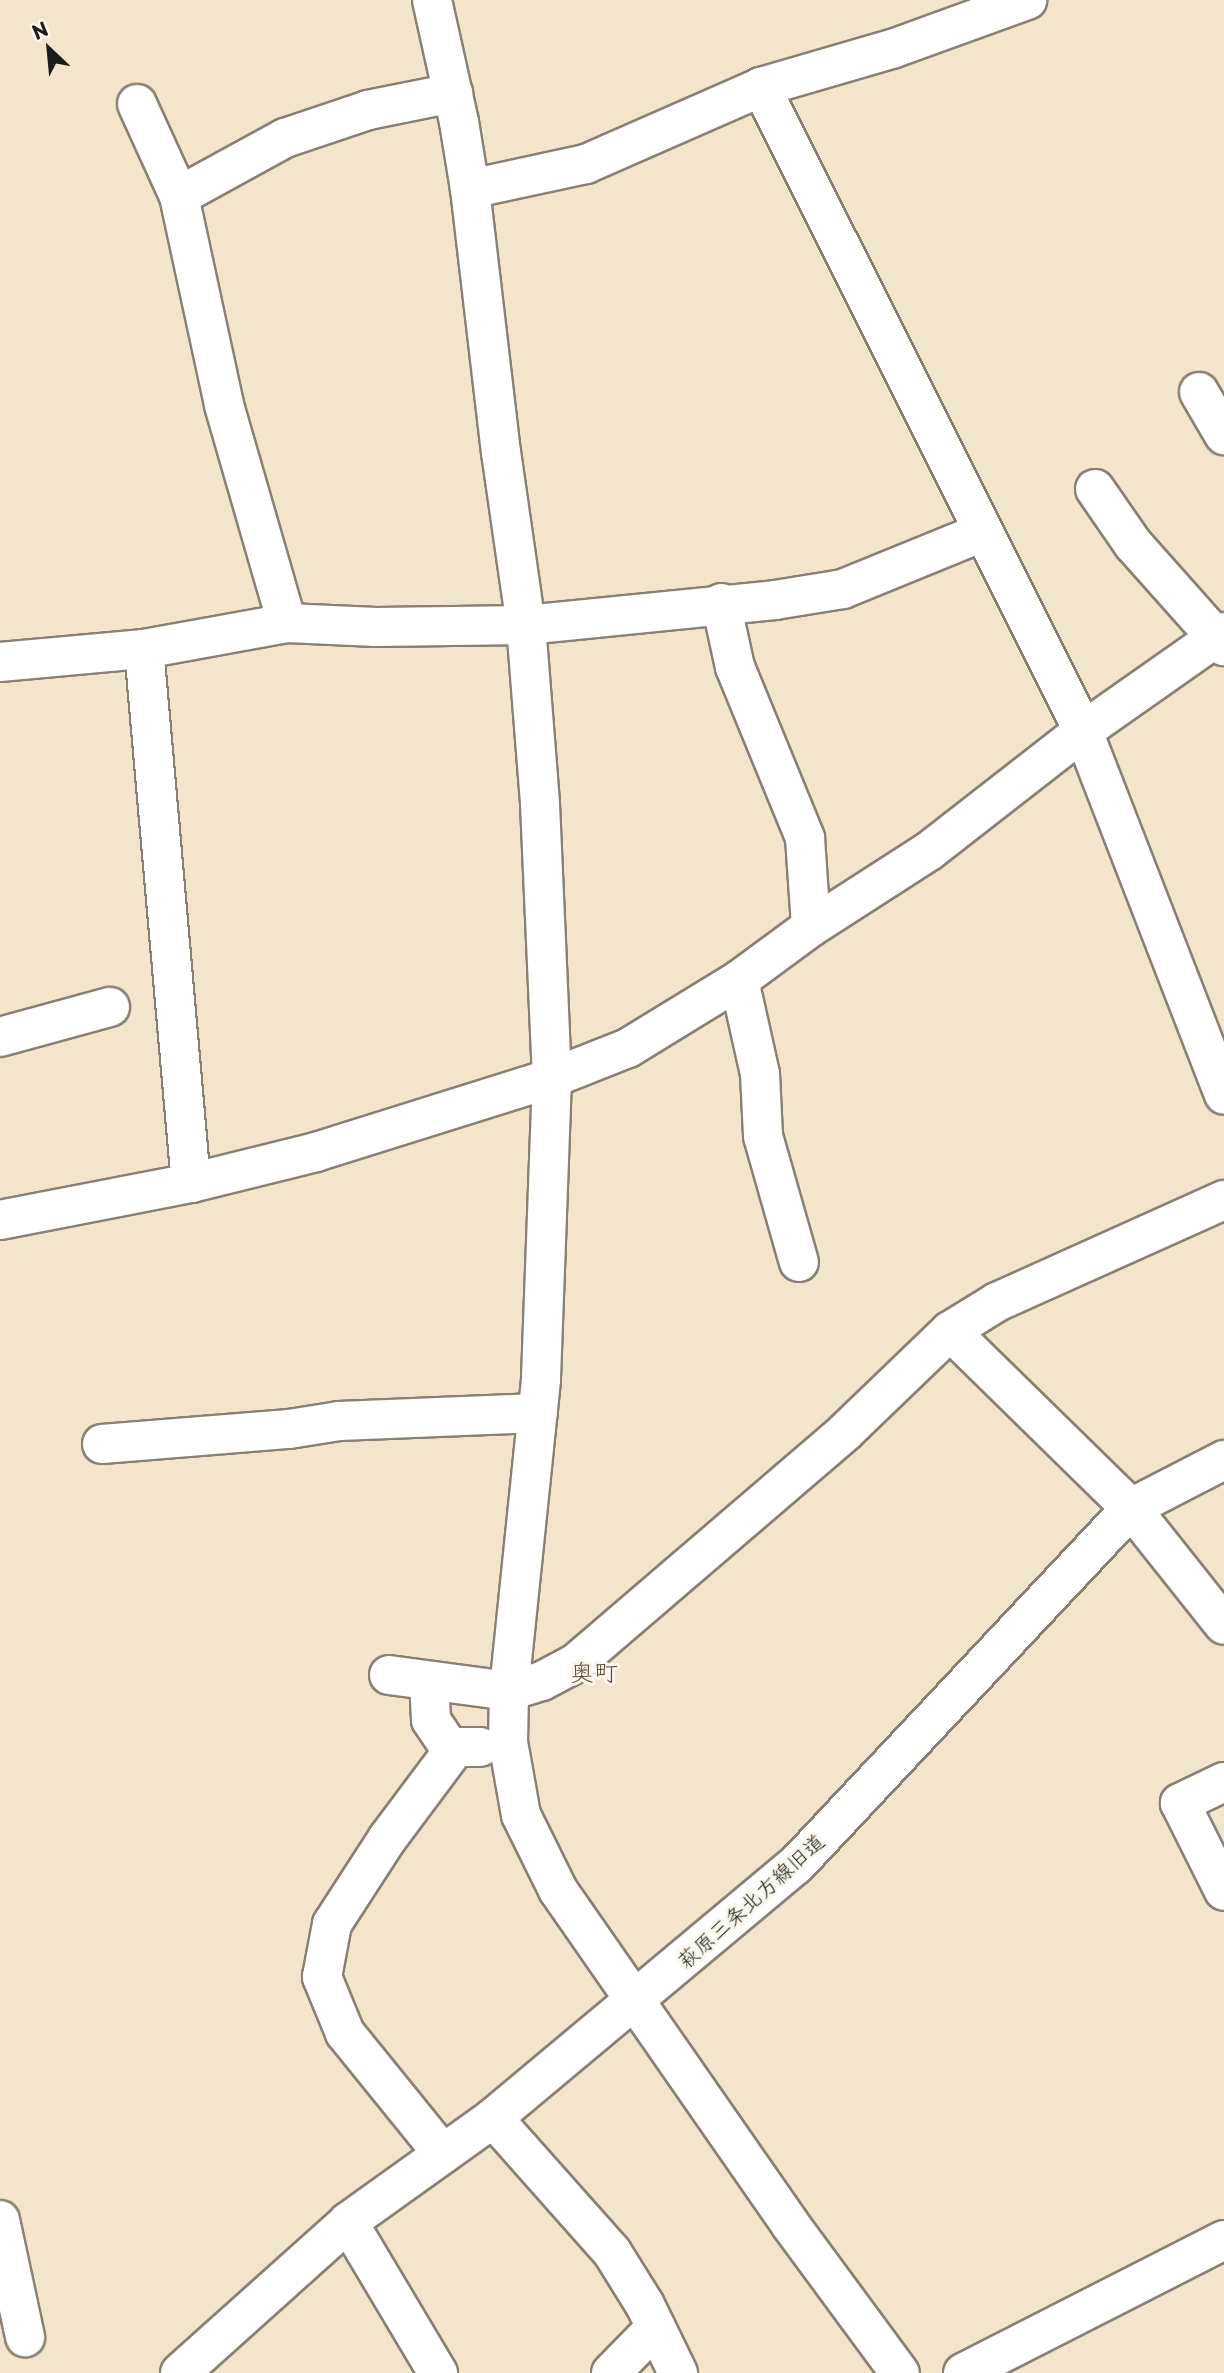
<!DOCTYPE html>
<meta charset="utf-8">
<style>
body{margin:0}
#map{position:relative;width:1224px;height:2373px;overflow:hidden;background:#f3e5cb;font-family:"Playpen Sans","Klee One",sans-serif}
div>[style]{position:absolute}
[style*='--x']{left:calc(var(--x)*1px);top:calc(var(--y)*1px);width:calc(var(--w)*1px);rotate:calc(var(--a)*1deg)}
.roads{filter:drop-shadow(2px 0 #888074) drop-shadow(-2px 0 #888074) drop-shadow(0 2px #888074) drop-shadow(0 -2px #888074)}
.minor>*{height:38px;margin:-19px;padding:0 19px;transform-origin:19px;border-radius:19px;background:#fff}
span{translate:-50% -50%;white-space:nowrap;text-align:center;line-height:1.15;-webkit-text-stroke:6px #fbf7ec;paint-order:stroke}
.street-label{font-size:21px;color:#1c1c1c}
.quarter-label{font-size:24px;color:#614f3c}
.north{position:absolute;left:14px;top:14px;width:70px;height:70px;-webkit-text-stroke:5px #fbf7ec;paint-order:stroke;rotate:334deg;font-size:19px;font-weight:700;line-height:28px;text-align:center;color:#1c1c1c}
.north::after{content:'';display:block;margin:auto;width:24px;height:32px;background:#1c1c1c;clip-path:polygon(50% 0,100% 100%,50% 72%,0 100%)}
</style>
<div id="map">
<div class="roads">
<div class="minor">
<i style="--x:432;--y:0;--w:125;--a:77.5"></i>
<i style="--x:459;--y:122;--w:68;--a:80.7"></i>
<i style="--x:470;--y:189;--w:265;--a:83.3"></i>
<i style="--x:501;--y:452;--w:175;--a:81.8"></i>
<i style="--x:526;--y:625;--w:180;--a:85.5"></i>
<i style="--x:540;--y:804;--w:274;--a:87.5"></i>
<i style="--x:552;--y:1078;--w:302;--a:92.1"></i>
<i style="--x:541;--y:1380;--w:313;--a:95.9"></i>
<i style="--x:509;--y:1691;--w:51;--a:91.1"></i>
<i style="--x:508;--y:1742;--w:74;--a:79.9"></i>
<i style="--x:521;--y:1815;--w:84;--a:63.7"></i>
<i style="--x:558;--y:1890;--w:407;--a:55.2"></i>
<i style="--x:790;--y:2224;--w:185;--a:53.6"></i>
<i style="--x:761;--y:87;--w:720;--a:63.43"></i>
<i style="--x:1083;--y:731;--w:390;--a:68.8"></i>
<i style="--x:137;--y:104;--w:101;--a:65.5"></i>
<i style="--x:179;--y:196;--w:214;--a:77.8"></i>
<i style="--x:224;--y:405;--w:227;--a:73.9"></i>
<i style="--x:470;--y:189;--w:119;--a:-12.2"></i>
<i style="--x:586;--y:164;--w:191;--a:-23.7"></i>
<i style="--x:761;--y:87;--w:136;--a:-16.2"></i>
<i style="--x:892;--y:49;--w:144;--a:-19.9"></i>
<i style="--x:179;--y:196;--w:121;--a:-28.7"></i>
<i style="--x:285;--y:138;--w:88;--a:-18.6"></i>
<i style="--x:368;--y:110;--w:87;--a:-11.3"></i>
<i style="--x:1199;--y:392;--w:50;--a:59.8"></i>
<i style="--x:1095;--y:489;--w:67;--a:55.4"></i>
<i style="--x:1133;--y:544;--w:137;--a:48.3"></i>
<i style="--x:721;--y:603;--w:66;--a:77.7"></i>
<i style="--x:735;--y:667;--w:185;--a:67.7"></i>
<i style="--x:805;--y:838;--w:89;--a:86.1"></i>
<i style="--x:144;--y:649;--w:536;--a:84.97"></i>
<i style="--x:0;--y:662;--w:145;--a:-5.2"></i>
<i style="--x:144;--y:649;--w:145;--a:-10.3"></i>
<i style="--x:287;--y:623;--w:89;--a:2.6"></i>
<i style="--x:376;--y:627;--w:150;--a:-0.8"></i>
<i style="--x:526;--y:625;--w:250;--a:-5.7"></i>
<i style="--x:775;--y:600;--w:69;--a:-9.2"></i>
<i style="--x:843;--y:589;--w:151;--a:-22.2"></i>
<i style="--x:739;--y:980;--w:96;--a:77.4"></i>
<i style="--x:760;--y:1074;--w:62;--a:87.2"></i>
<i style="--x:763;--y:1136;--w:131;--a:74.1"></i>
<i style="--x:0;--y:1037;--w:114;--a:-15.3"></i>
<i style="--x:0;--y:1220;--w:195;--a:-11"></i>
<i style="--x:191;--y:1183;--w:129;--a:-13.9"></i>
<i style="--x:316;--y:1152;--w:247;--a:-17.4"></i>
<i style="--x:552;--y:1078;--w:82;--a:-21.5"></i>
<i style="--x:628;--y:1048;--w:130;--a:-31.5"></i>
<i style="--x:739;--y:980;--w:89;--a:-36.4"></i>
<i style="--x:811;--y:927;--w:140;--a:-32.8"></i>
<i style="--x:929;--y:851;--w:195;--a:-37.9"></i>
<i style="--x:1083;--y:731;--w:172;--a:-35.1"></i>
<i style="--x:950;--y:1331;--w:253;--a:44.4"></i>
<i style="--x:1131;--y:1508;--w:149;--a:51.5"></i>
<i style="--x:102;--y:1444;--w:188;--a:-4.6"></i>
<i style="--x:289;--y:1429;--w:51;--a:-9.1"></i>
<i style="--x:339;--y:1421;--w:199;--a:-2.3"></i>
<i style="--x:389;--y:1675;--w:121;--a:7.6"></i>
<i style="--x:509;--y:1691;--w:34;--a:-17"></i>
<i style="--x:542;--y:1681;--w:40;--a:-28"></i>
<i style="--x:577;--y:1662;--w:353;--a:-40.6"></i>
<i style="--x:845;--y:1432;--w:146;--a:-43.9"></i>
<i style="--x:950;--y:1331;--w:55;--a:-31.7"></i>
<i style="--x:997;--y:1302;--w:249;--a:-24.2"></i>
<i style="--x:429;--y:1681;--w:39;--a:87"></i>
<i style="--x:431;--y:1720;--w:32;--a:56"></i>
<i style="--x:449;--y:1747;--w:31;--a:0"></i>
<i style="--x:1224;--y:1782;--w:49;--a:154.5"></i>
<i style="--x:1180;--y:1803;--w:98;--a:63.4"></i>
<i style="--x:493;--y:2118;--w:179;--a:48.4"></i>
<i style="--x:612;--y:2252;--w:62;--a:58.1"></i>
<i style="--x:645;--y:2305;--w:76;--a:64.1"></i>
<i style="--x:443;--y:2154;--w:156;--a:-129"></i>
<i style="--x:345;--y:2033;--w:61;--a:-112.3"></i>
<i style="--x:322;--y:1977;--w:54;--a:-79.3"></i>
<i style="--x:332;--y:1924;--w:101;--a:-57.1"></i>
<i style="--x:387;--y:1839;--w:114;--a:-53.2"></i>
<i style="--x:0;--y:2220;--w:120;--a:77.9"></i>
<i style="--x:348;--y:2222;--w:176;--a:59.2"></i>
<i style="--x:180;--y:2373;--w:226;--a:-41.9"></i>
<i style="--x:348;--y:2222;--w:178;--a:-35.6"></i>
<i style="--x:493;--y:2118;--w:395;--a:-39.9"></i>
<i style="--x:796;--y:1865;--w:490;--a:-46.8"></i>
<i style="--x:1131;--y:1508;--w:105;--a:-27.3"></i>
<i style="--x:611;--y:2373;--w:64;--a:-45.6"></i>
<i style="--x:963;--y:2373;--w:293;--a:-27"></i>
</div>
</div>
<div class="street-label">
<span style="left:750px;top:1900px;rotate:-42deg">萩原三条北方線旧道</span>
</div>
<div class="quarter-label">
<span style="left:594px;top:1672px">奥町</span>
</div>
<div class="north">N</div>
</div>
